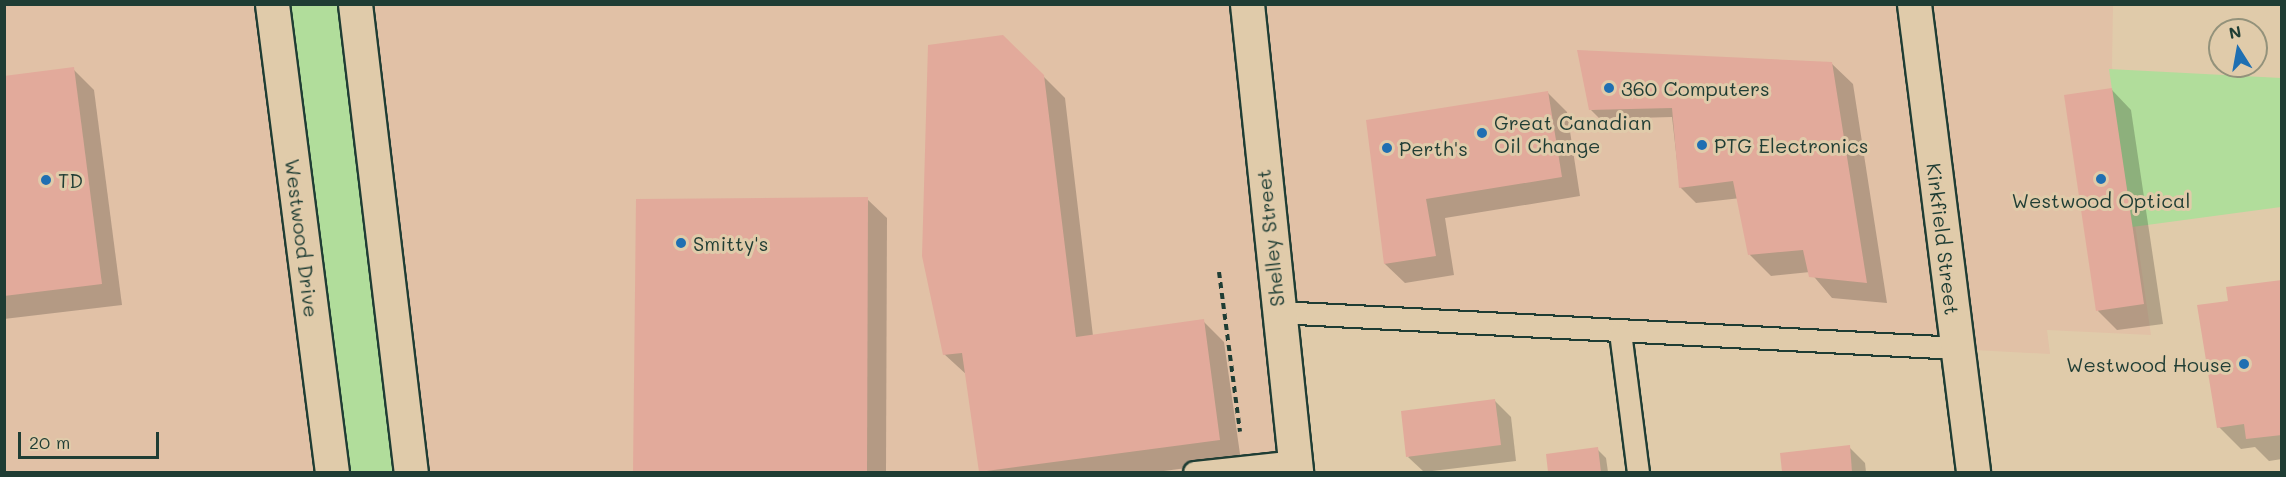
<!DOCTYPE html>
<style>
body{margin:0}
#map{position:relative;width:2286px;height:477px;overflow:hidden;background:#e0cbaa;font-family:Mali,sans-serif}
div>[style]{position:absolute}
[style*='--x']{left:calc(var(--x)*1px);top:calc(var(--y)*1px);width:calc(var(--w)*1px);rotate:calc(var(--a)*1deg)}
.built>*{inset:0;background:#e1c1a6}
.green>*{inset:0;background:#b1dd9b}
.shadow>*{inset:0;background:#0003}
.building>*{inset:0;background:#e2aa9b}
.path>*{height:4px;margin-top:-2px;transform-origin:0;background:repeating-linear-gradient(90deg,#1f3d34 0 6px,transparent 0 10.5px)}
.roads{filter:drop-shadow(2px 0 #1f3d34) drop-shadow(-2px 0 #1f3d34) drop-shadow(0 2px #1f3d34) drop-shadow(0 -2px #1f3d34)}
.service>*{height:21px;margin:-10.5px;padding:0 10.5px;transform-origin:10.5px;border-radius:10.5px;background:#e0cbaa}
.minor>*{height:33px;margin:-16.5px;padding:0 16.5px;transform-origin:16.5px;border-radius:16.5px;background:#e0cbaa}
.tertiary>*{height:33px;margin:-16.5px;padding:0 16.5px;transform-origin:16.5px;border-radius:16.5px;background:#e0cbaa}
.dots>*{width:16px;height:16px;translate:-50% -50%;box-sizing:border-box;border:3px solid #e0cbaa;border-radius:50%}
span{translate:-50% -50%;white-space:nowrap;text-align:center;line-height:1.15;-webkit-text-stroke:6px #e0cbaa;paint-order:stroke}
.poi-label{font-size:20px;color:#1f3d34}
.left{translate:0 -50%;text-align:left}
.right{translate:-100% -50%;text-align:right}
.street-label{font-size:20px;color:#1f3d34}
.frame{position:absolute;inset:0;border:6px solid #1f3d34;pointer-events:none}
.north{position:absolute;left:2208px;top:18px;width:60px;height:60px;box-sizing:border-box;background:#e0cbaa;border:2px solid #93927b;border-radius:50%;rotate:349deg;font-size:16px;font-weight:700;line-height:24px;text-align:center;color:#1f3d34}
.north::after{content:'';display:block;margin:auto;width:21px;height:27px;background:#1f6fb2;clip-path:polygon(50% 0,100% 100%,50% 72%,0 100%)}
.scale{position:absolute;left:18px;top:432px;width:141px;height:27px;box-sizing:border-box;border:3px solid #1f3d34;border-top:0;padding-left:8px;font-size:18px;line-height:21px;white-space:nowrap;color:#1f3d34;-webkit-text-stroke:4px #e0cbaa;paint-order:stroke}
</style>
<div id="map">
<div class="built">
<i style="clip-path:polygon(4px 5px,272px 5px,332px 472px,5px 472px)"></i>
<i style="clip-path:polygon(355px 5px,2113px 5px,2112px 66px,2151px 335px,2047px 330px,2050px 354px,1279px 312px,1296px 472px,411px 472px)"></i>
</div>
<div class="green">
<i style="clip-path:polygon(272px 5px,355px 5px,411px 472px,332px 472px)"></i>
<i style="clip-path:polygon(2109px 69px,2281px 78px,2281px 207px,2132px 227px)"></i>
</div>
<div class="shadow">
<i style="clip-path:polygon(1003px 36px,1065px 98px,1093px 336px,1203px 321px,1224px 342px,1241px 461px,1156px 472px,981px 472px,967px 375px,944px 354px)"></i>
<i style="clip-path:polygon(1831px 63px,1853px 84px,1887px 303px,1832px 298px,1810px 272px,1771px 276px,1750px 255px,1741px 198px,1696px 203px,1680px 187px,1672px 117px,1600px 119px,1591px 110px)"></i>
<i style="clip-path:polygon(73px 69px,94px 90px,122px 305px,4px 319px,4px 77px)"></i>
<i style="clip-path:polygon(2112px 90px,2131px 110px,2163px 324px,2117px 330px,2098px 311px)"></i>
<i style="clip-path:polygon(1548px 93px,1567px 112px,1580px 196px,1445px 218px,1454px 275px,1405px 283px,1385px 264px,1368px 122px)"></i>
<i style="clip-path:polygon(867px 199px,887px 218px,886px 472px,635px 472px,638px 200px)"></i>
<i style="clip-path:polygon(2282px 281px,2282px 459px,2269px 461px,2255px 447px,2241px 449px,2219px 427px,2230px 302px)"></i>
<i style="clip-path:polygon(1495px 401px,1511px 417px,1516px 461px,1424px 472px,1408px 457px)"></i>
<i style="clip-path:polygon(1849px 447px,1865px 463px,1866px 472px,1783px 472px,1781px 455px)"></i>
<i style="clip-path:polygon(1597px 449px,1606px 458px,1608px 472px,1550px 472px,1547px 455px)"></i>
</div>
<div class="building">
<i style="clip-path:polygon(1003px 35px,1044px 75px,1076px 337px,1204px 319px,1220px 440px,979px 472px,962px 353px,943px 355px,922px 256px,928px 45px)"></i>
<i style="clip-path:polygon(1577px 50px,1832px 62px,1867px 283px,1809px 277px,1803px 250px,1748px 255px,1733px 181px,1679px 188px,1672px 108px,1589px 110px)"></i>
<i style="clip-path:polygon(74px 67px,102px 284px,4px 296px,4px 76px)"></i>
<i style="clip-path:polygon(2112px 88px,2144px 304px,2096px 311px,2064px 95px)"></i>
<i style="clip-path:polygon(1548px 91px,1562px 177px,1426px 199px,1436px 256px,1384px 264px,1366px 120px)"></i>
<i style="clip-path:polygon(868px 197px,867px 472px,633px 472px,636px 199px)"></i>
<i style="clip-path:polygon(2282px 280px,2282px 435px,2246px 439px,2244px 424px,2217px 428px,2197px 305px,2228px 301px,2226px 287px)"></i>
<i style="clip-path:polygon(1495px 399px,1501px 445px,1406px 457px,1401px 411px)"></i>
<i style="clip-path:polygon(1850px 445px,1852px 472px,1782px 472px,1780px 453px)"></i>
<i style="clip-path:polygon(1598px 447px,1601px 472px,1548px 472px,1546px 454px)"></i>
</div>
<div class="path">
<i style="--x:1219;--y:272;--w:161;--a:82.5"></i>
</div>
<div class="roads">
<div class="service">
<i style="--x:1278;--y:312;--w:680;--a:3.03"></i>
<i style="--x:1620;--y:332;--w:141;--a:82.7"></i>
<i style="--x:1194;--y:472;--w:102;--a:-6.2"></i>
</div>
<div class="minor">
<i style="--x:1247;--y:4;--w:471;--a:84"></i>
<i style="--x:1914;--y:4;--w:472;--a:82.8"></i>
</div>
<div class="tertiary">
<i style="--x:272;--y:4;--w:472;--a:82.7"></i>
<i style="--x:355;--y:4;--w:471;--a:83.2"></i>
</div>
</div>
<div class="dots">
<i style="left:1609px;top:88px;background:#1f6fb2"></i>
<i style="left:1482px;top:133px;background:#1f6fb2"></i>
<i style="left:1702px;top:145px;background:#1f6fb2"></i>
<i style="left:1387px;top:148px;background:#1f6fb2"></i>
<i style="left:2101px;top:179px;background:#1f6fb2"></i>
<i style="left:46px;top:180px;background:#1f6fb2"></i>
<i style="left:681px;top:243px;background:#1f6fb2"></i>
<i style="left:2244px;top:364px;background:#1f6fb2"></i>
</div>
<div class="poi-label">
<span class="left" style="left:1621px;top:88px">360 Computers</span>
<span class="left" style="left:1494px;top:134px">Great Canadian<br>Oil Change</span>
<span class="left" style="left:1714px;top:145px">PTG Electronics</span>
<span class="left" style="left:1399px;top:148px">Perth's</span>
<span class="left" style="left:58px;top:180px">TD</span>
<span style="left:2101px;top:200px">Westwood Optical</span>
<span class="left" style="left:693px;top:243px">Smitty's</span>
<span class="right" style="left:2232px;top:364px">Westwood House</span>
</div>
<div class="street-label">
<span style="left:302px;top:238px;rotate:83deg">Westwood Drive</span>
<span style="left:1270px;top:238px;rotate:-96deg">Shelley Street</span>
<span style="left:1943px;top:239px;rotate:83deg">Kirkfield Street</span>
</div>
<div class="frame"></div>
<div class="north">N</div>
<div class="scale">20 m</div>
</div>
